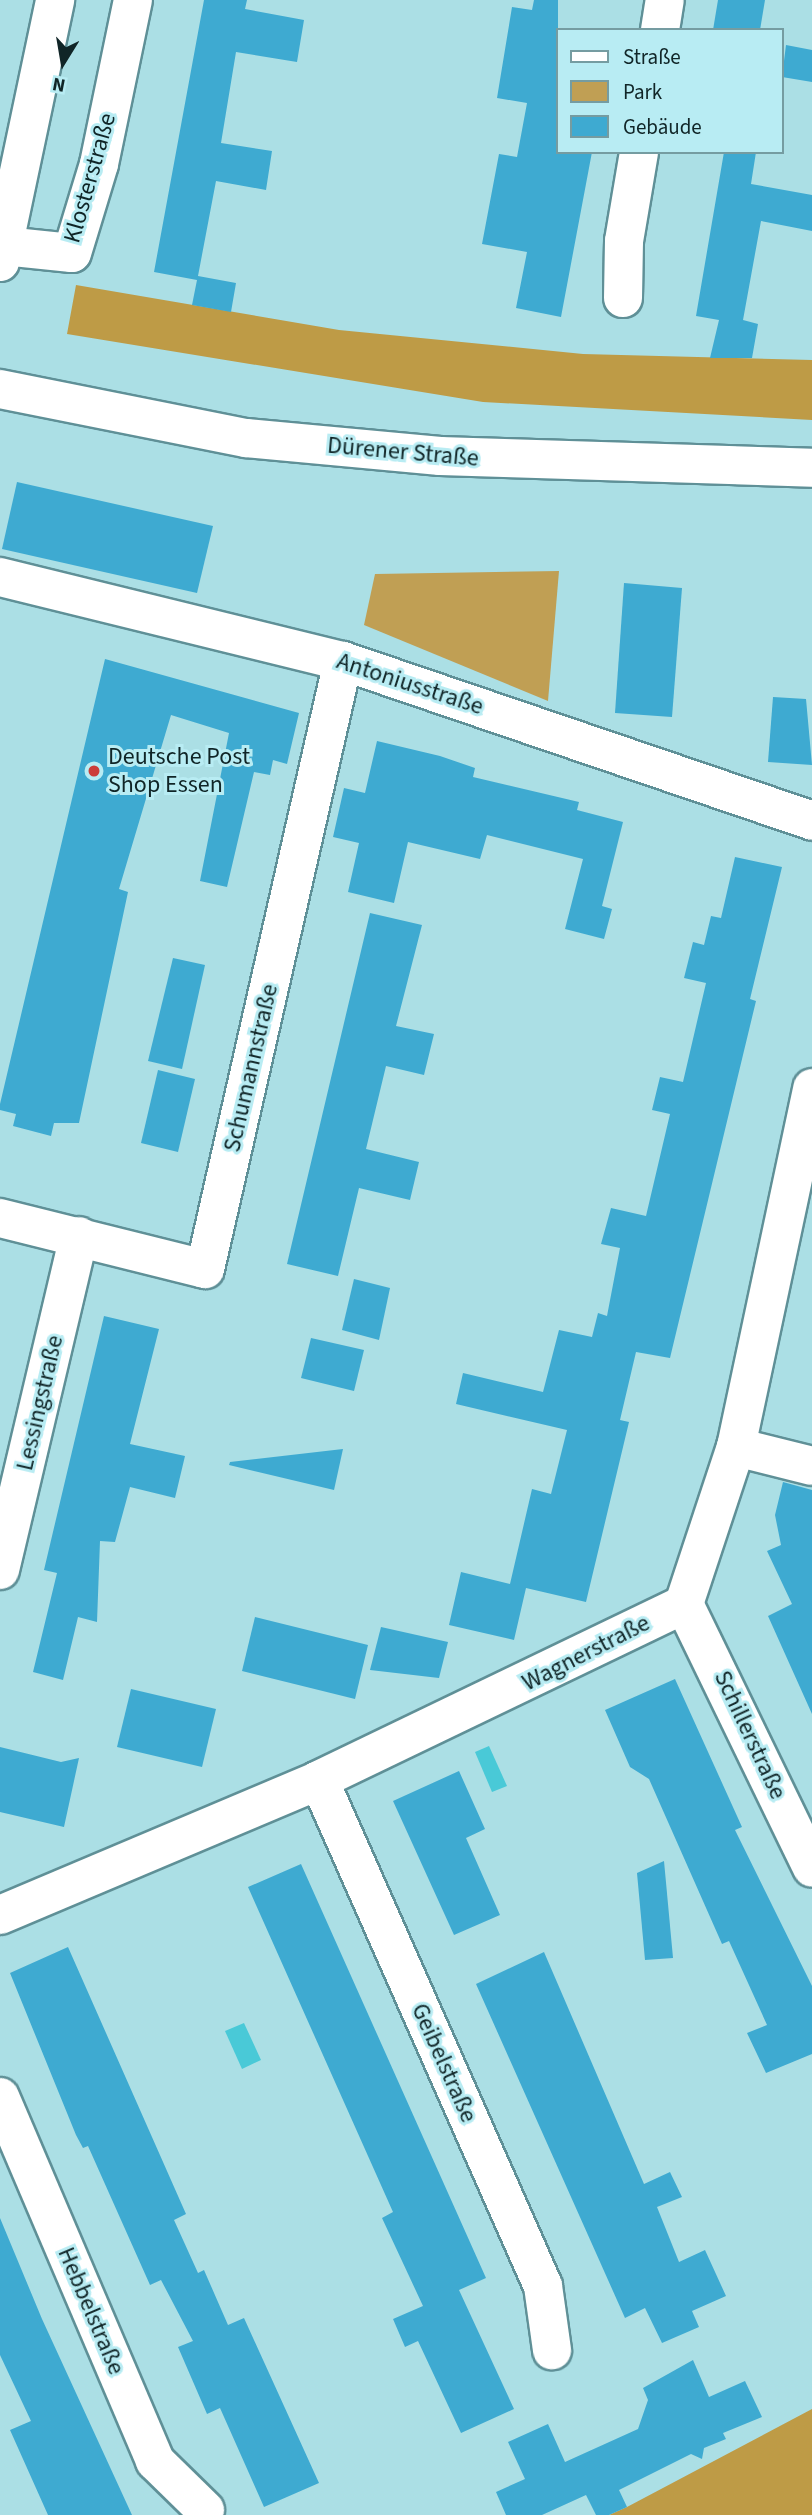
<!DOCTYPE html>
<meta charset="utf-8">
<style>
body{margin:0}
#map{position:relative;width:812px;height:2515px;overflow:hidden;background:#abdfe5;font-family:"Source Sans 3",sans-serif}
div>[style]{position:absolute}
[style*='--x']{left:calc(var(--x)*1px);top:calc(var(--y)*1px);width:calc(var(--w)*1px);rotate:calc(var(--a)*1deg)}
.green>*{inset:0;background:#c09f54}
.forest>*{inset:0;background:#be9b46}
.water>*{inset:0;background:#49c9d7}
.building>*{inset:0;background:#3eaad1}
.roads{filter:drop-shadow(2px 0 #5f9097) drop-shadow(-2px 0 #5f9097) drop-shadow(0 2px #5f9097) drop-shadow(0 -2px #5f9097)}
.street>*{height:38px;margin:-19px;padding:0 19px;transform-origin:19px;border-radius:19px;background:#fff}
.secondary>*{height:38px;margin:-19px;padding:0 19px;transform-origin:19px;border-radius:19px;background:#fff}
.dots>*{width:19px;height:19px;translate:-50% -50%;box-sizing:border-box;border:4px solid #b8ecf3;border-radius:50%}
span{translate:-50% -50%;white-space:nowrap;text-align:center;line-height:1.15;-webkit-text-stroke:6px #b8ecf3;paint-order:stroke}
.street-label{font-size:24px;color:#102527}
.poi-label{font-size:24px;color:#102527}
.left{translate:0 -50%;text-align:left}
.legend{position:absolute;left:556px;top:28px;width:228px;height:126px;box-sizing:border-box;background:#b8ecf3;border:2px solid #759ca1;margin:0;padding:9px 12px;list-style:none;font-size:21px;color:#102527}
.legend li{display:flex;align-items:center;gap:14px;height:35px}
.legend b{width:35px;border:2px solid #759ca1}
.north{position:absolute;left:28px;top:28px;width:70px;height:70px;-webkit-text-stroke:5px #b8ecf3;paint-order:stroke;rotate:191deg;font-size:19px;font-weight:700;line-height:28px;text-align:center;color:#102527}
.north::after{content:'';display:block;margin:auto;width:24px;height:32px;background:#102527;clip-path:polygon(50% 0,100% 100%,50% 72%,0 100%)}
</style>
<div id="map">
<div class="green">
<i style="clip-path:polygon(559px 571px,548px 701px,364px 625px,375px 574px)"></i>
</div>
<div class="forest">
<i style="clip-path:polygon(76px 285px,339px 330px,583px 354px,812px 360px,812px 420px,483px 402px,67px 334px)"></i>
<i style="clip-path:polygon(812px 2409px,812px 2515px,609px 2515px,627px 2507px)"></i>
</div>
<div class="water">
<i style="clip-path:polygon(489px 1746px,507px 1786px,492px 1792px,475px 1752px)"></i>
<i style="clip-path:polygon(244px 2023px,261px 2060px,242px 2069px,225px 2031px)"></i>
</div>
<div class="building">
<i style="clip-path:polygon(204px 0,247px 0,245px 9px,304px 20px,297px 62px,236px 52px,221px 143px,272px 151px,266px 190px,216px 181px,198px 276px,236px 283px,231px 312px,192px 305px,197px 280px,154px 272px)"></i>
<i style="clip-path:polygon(534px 0,558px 0,558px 152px,592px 152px,561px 317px,516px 308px,527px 252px,482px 244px,499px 154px,517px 157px,527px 103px,497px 98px,512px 7px,532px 10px)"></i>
<i style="clip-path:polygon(718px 0,765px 0,760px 30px,713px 30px)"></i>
<i style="clip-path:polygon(786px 45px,812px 50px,812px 82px,782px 77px)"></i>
<i style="clip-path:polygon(724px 152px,756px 152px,751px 184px,812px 195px,812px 231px,761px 221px,743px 320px,758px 324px,752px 358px,710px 358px,719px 320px,696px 316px)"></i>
<i style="clip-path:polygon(17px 482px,213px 526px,197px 593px,2px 549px)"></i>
<i style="clip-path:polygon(624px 583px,682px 588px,672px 717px,615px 713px)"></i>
<i style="clip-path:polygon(105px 659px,299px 713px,287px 764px,273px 760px,270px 775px,254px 772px,227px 887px,200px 881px,229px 733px,171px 715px,119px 889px,128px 892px,79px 1123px,54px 1123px,51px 1136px,13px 1126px,16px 1114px,0 1110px,0 1104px)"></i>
<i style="clip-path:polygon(773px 697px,806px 699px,812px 765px,768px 762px)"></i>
<i style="clip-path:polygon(377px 741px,440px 756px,475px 768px,473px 777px,579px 802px,577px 810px,623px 822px,602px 906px,612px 909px,604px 939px,565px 929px,583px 859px,487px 835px,480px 859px,408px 842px,394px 903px,348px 892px,359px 843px,333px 837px,344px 788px,365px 793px)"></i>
<i style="clip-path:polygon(735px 857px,782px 867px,750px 999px,756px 1001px,670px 1358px,636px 1352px,620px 1420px,629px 1422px,586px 1602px,526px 1588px,514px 1640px,449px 1625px,461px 1572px,510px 1584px,532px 1489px,551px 1494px,567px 1430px,456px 1404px,463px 1373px,543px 1392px,559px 1330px,592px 1337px,598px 1313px,607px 1316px,620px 1248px,601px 1244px,611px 1208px,646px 1216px,670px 1114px,652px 1110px,660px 1077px,683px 1082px,706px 983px,684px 978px,693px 942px,704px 945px,711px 916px,721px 918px)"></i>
<i style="clip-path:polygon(370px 913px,422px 925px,396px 1026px,434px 1034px,424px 1075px,386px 1066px,366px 1149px,419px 1162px,410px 1200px,359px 1188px,338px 1276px,287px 1264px)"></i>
<i style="clip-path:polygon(173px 958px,205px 965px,182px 1069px,148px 1061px)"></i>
<i style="clip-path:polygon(158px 1070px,195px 1079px,178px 1152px,141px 1143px)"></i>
<i style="clip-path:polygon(354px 1279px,390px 1288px,379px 1340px,342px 1330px)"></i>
<i style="clip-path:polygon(104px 1316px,159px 1329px,130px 1444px,185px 1456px,175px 1498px,130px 1487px,115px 1542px,100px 1541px,97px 1622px,78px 1617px,63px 1680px,33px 1672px,57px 1573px,44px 1570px)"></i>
<i style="clip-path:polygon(311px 1338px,364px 1350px,354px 1391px,301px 1378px)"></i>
<i style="clip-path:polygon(343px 1449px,334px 1490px,229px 1465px,230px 1462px)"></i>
<i style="clip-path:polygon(783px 1482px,812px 1490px,812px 1714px,768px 1616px,792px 1604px,767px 1551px,781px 1545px,775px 1515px)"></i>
<i style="clip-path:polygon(255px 1617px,368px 1645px,355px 1699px,242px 1671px)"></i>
<i style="clip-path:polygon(381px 1627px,448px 1642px,439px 1678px,370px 1670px)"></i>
<i style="clip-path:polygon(675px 1679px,742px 1827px,735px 1830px,812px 1986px,812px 2054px,766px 2073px,747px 2033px,767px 2025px,729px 1941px,722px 1944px,649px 1779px,630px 1767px,605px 1710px)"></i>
<i style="clip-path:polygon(131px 1689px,216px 1709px,202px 1767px,117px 1747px)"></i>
<i style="clip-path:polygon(0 1747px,61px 1762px,79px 1758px,64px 1827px,0 1812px)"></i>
<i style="clip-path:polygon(459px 1771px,485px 1829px,466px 1838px,500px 1915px,454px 1935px,393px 1801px)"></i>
<i style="clip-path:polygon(664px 1861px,673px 1958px,645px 1960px,637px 1873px)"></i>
<i style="clip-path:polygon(301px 1864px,486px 2278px,459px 2290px,514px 2409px,461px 2433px,418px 2341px,405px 2347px,393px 2319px,423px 2306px,382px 2218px,393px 2212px,248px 1887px)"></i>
<i style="clip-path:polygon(68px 1947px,186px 2214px,174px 2220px,198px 2273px,204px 2270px,228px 2325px,244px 2318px,319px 2483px,264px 2507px,220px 2408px,207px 2414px,178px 2347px,193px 2341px,161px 2280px,150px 2285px,88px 2146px,83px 2148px,76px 2135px,10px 1973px)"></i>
<i style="clip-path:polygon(544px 1952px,644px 2184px,670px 2172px,682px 2197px,657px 2207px,679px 2262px,705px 2250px,726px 2296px,692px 2311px,699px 2327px,662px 2343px,645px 2308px,625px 2318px,476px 1984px)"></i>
<i style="clip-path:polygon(0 2218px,42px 2319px,132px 2515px,48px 2515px,10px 2430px,31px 2421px,0 2355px)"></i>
<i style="clip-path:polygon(693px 2360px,709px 2397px,745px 2381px,762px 2417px,723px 2433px,726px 2439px,704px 2448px,702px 2459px,691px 2454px,619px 2490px,627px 2507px,609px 2515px,596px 2515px,586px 2495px,542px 2515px,506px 2515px,496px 2492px,525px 2479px,508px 2442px,548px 2424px,565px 2462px,638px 2429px,648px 2400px,643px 2388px)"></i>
</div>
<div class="roads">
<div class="street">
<i style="--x:660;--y:30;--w:30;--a:-81"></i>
<i style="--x:4;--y:246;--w:68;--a:5.9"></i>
<i style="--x:72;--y:253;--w:93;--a:-73.1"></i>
<i style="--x:99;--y:164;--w:167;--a:-78.3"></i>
<i style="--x:0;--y:262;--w:268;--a:-78.1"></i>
<i style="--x:623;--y:298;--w:57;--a:-89"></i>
<i style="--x:624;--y:241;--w:90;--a:-80.4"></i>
<i style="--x:0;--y:577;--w:353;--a:13.8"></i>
<i style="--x:343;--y:661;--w:496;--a:18.8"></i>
<i style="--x:0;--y:1218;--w:211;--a:14"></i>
<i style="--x:205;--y:1269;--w:623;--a:-77.21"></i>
<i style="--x:736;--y:1447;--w:78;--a:14"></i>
<i style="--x:0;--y:1570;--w:343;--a:-76.7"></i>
<i style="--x:684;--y:1604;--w:293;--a:64.1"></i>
<i style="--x:319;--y:1780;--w:553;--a:66.12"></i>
<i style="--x:543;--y:2286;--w:65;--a:82"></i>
<i style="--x:0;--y:1915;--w:346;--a:-22.9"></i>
<i style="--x:319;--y:1780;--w:405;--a:-25.7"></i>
<i style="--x:684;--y:1604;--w:165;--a:-71.7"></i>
<i style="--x:736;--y:1447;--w:367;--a:-78"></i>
<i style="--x:0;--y:2097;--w:396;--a:66.9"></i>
<i style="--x:155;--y:2461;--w:70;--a:44.4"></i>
</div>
<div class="secondary">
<i style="--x:0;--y:389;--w:251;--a:11.3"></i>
<i style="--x:246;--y:438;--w:195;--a:5.3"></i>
<i style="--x:440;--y:456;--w:372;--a:1.8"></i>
</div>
</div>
<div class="dots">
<i style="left:94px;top:771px;background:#cb3d39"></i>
</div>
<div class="street-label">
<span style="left:90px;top:178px;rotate:-74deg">Klosterstraße</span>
<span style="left:403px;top:452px;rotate:5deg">Dürener Straße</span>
<span style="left:410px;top:684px;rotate:18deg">Antoniusstraße</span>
<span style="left:251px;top:1068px;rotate:-77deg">Schumannstraße</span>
<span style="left:40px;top:1403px;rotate:-77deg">Lessingstraße</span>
<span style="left:586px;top:1653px;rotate:-27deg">Wagnerstraße</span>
<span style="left:750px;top:1735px;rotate:65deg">Schillerstraße</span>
<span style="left:444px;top:2063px;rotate:66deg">Geibelstraße</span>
<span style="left:91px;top:2311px;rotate:67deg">Hebbelstraße</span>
</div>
<div class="poi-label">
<span class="left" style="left:108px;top:771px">Deutsche Post<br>Shop Essen</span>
</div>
<ul class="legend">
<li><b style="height:9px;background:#fff"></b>Straße</li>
<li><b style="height:19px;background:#c09f54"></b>Park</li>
<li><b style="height:19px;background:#3eaad1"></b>Gebäude</li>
</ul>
<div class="north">N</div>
</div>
